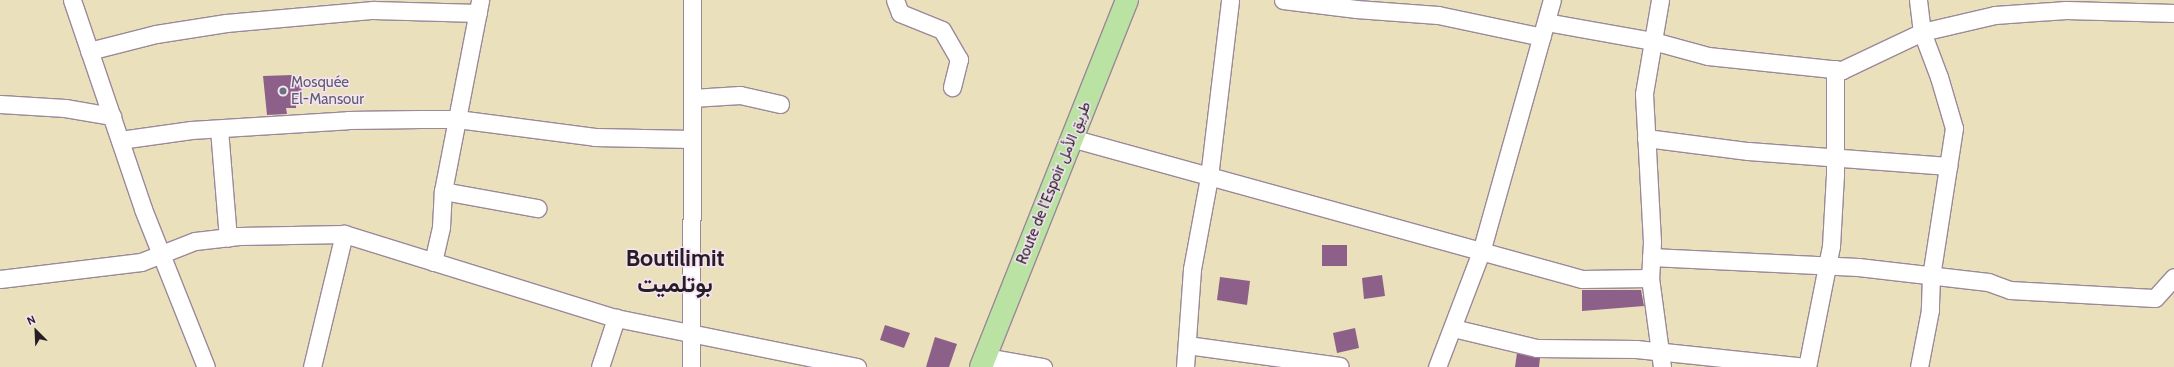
<!DOCTYPE html>
<meta charset="utf-8">
<style>
body{margin:0}
#map{position:relative;width:2174px;height:367px;overflow:hidden;background:#f7e3f5;font-family:Cabin,Vazirmatn,sans-serif}
div>[style]{position:absolute}
[style*='--x']{left:calc(var(--x)*1px);top:calc(var(--y)*1px);width:calc(var(--w)*1px);rotate:calc(var(--a)*1deg)}
.sand>*{inset:0;background:#eae0bb}
.building>*{inset:0;background:#8d6089}
.roads{filter:drop-shadow(1px 0 #9b8999) drop-shadow(-1px 0 #9b8999) drop-shadow(0 1px #9b8999) drop-shadow(0 -1px #9b8999)}
.street>*{height:17px;margin:-8.5px;padding:0 8.5px;transform-origin:8.5px;border-radius:8.5px;background:#fff}
.highway>*{height:22px;margin:-11px;padding:0 11px;transform-origin:11px;border-radius:11px;background:#b9e2a3}
.dots>*{width:11px;height:11px;translate:-50% -50%;box-sizing:border-box;border:2px solid #f7e3f5;border-radius:50%}
span{translate:-50% -50%;white-space:nowrap;text-align:center;line-height:1.15;-webkit-text-stroke:3px #f7e3f5;paint-order:stroke}
.worship-label{font-size:15px;color:#5b616d}
.left{translate:0 -50%;text-align:left}
.street-label{font-size:15px;color:#261e25}
.town-label{font-size:23px;color:#261e25;font-weight:700}
.north{position:absolute;left:16px;top:311px;width:40px;height:40px;-webkit-text-stroke:3px #f7e3f5;paint-order:stroke;rotate:336deg;font-size:11px;font-weight:700;line-height:16px;text-align:center;color:#261e25}
.north::after{content:'';display:block;margin:auto;width:14px;height:18px;background:#261e25;clip-path:polygon(50% 0,100% 100%,50% 72%,0 100%)}
</style>
<div id="map">
<div class="sand">
<i style="clip-path:polygon(0 0,2174px 0,2174px 367px,0 367px)"></i>
</div>
<div class="building">
<i style="clip-path:polygon(292px 75px,293px 83px,301px 83px,302px 98px,296px 98px,296px 108px,286px 108px,287px 114px,267px 115px,263px 76px)"></i>
<i style="clip-path:polygon(1322px 245px,1347px 245px,1347px 266px,1322px 266px)"></i>
<i style="clip-path:polygon(1382px 275px,1385px 296px,1364px 299px,1362px 278px)"></i>
<i style="clip-path:polygon(1220px 277px,1250px 281px,1247px 305px,1217px 300px)"></i>
<i style="clip-path:polygon(1582px 290px,1641px 290px,1644px 306px,1582px 311px)"></i>
<i style="clip-path:polygon(885px 325px,910px 333px,904px 348px,880px 340px)"></i>
<i style="clip-path:polygon(1355px 328px,1359px 348px,1337px 353px,1333px 333px)"></i>
<i style="clip-path:polygon(935px 337px,957px 344px,949px 367px,926px 367px)"></i>
<i style="clip-path:polygon(1517px 353px,1540px 358px,1539px 367px,1515px 367px)"></i>
</div>
<div class="roads">
<div class="street">
<i style="--x:72;--y:0;--w:221;--a:71.2"></i>
<i style="--x:143;--y:209;--w:170;--a:68.3"></i>
<i style="--x:895;--y:0;--w:14;--a:69"></i>
<i style="--x:900;--y:13;--w:45;--a:22"></i>
<i style="--x:942;--y:30;--w:34;--a:60"></i>
<i style="--x:959;--y:59;--w:29;--a:104"></i>
<i style="--x:1283;--y:0;--w:74;--a:7"></i>
<i style="--x:1356;--y:9;--w:82;--a:4.2"></i>
<i style="--x:1438;--y:15;--w:106;--a:11.9"></i>
<i style="--x:1660;--y:0;--w:95;--a:99.7"></i>
<i style="--x:1644;--y:94;--w:148;--a:86.9"></i>
<i style="--x:1652;--y:242;--w:36;--a:93"></i>
<i style="--x:1650;--y:278;--w:90;--a:82.3"></i>
<i style="--x:1918;--y:0;--w:32;--a:83"></i>
<i style="--x:1922;--y:32;--w:48;--a:69.3"></i>
<i style="--x:1939;--y:77;--w:53;--a:73.6"></i>
<i style="--x:1954;--y:128;--w:150;--a:98.8"></i>
<i style="--x:1931;--y:276;--w:34;--a:92"></i>
<i style="--x:1930;--y:310;--w:58;--a:100.9"></i>
<i style="--x:1546;--y:22;--w:109;--a:10.1"></i>
<i style="--x:1653;--y:41;--w:57;--a:15.3"></i>
<i style="--x:1708;--y:56;--w:135;--a:6"></i>
<i style="--x:1842;--y:70;--w:89;--a:-25.4"></i>
<i style="--x:1922;--y:32;--w:75;--a:-13.1"></i>
<i style="--x:1995;--y:15;--w:71;--a:-4"></i>
<i style="--x:2066;--y:10;--w:108;--a:1.6"></i>
<i style="--x:89;--y:51;--w:69;--a:-14.2"></i>
<i style="--x:156;--y:34;--w:71;--a:-8.9"></i>
<i style="--x:226;--y:23;--w:148;--a:-5.1"></i>
<i style="--x:373;--y:10;--w:105;--a:1.6"></i>
<i style="--x:692;--y:98;--w:48;--a:-3.6"></i>
<i style="--x:740;--y:95;--w:41;--a:12.7"></i>
<i style="--x:0;--y:104;--w:65;--a:3.5"></i>
<i style="--x:65;--y:108;--w:48;--a:9.7"></i>
<i style="--x:219;--y:129;--w:109;--a:85.3"></i>
<i style="--x:1071;--y:138;--w:530;--a:15.43"></i>
<i style="--x:1582;--y:279;--w:68;--a:-0.8"></i>
<i style="--x:1646;--y:138;--w:103;--a:7.3"></i>
<i style="--x:1748;--y:151;--w:201;--a:4.3"></i>
<i style="--x:120;--y:140;--w:72;--a:-8"></i>
<i style="--x:191;--y:130;--w:157;--a:-3.6"></i>
<i style="--x:348;--y:120;--w:73;--a:-0.8"></i>
<i style="--x:421;--y:119;--w:36;--a:0"></i>
<i style="--x:457;--y:119;--w:139;--a:7.4"></i>
<i style="--x:595;--y:137;--w:96;--a:1.2"></i>
<i style="--x:443;--y:191;--w:96;--a:10.3"></i>
<i style="--x:1651;--y:257;--w:207;--a:2.8"></i>
<i style="--x:1858;--y:267;--w:131;--a:6.6"></i>
<i style="--x:1988;--y:282;--w:23;--a:20"></i>
<i style="--x:2010;--y:290;--w:145;--a:3.2"></i>
<i style="--x:2155;--y:298;--w:28;--a:-48"></i>
<i style="--x:433;--y:262;--w:36;--a:-77"></i>
<i style="--x:441;--y:227;--w:36;--a:-87"></i>
<i style="--x:443;--y:191;--w:195;--a:-79"></i>
<i style="--x:0;--y:279;--w:142;--a:-6.9"></i>
<i style="--x:141;--y:262;--w:58;--a:-21.3"></i>
<i style="--x:195;--y:241;--w:44;--a:-6.5"></i>
<i style="--x:239;--y:236;--w:105;--a:-1.1"></i>
<i style="--x:344;--y:234;--w:285;--a:17.2"></i>
<i style="--x:616;--y:318;--w:246;--a:11.5"></i>
<i style="--x:1453;--y:328;--w:86;--a:13.4"></i>
<i style="--x:1537;--y:348;--w:99;--a:0.6"></i>
<i style="--x:1636;--y:349;--w:171;--a:6"></i>
<i style="--x:1187;--y:345;--w:154;--a:7.8"></i>
<i style="--x:985;--y:357;--w:59;--a:9.8"></i>
<i style="--x:312;--y:367;--w:137;--a:-76.5"></i>
<i style="--x:600;--y:367;--w:52;--a:-71.9"></i>
<i style="--x:691;--y:367;--w:367;--a:-89.8"></i>
<i style="--x:1185;--y:367;--w:98;--a:-85.9"></i>
<i style="--x:1192;--y:269;--w:94;--a:-79.5"></i>
<i style="--x:1209;--y:177;--w:178;--a:-83.2"></i>
<i style="--x:1437;--y:367;--w:123;--a:-69.1"></i>
<i style="--x:1481;--y:252;--w:262;--a:-74.3"></i>
<i style="--x:1807;--y:367;--w:123;--a:-78.8"></i>
<i style="--x:1831;--y:246;--w:71;--a:-86.8"></i>
<i style="--x:1835;--y:175;--w:106;--a:-90"></i>
</div>
<div class="highway">
<i style="--x:981;--y:367;--w:395;--a:-68.3"></i>
</div>
</div>
<div class="dots">
<i style="left:283px;top:91px;background:#6b7280"></i>
</div>
<div class="worship-label">
<span class="left" style="left:291px;top:91px">Mosquée<br>El-Mansour</span>
</div>
<div class="street-label">
<span style="left:1054px;top:183px;rotate:-68deg">Route de l’Espoir طريق الأمل</span>
</div>
<div class="town-label">
<span style="left:675px;top:271px">Boutilimit<br>بوتلميت</span>
</div>
<div class="north">N</div>
</div>
